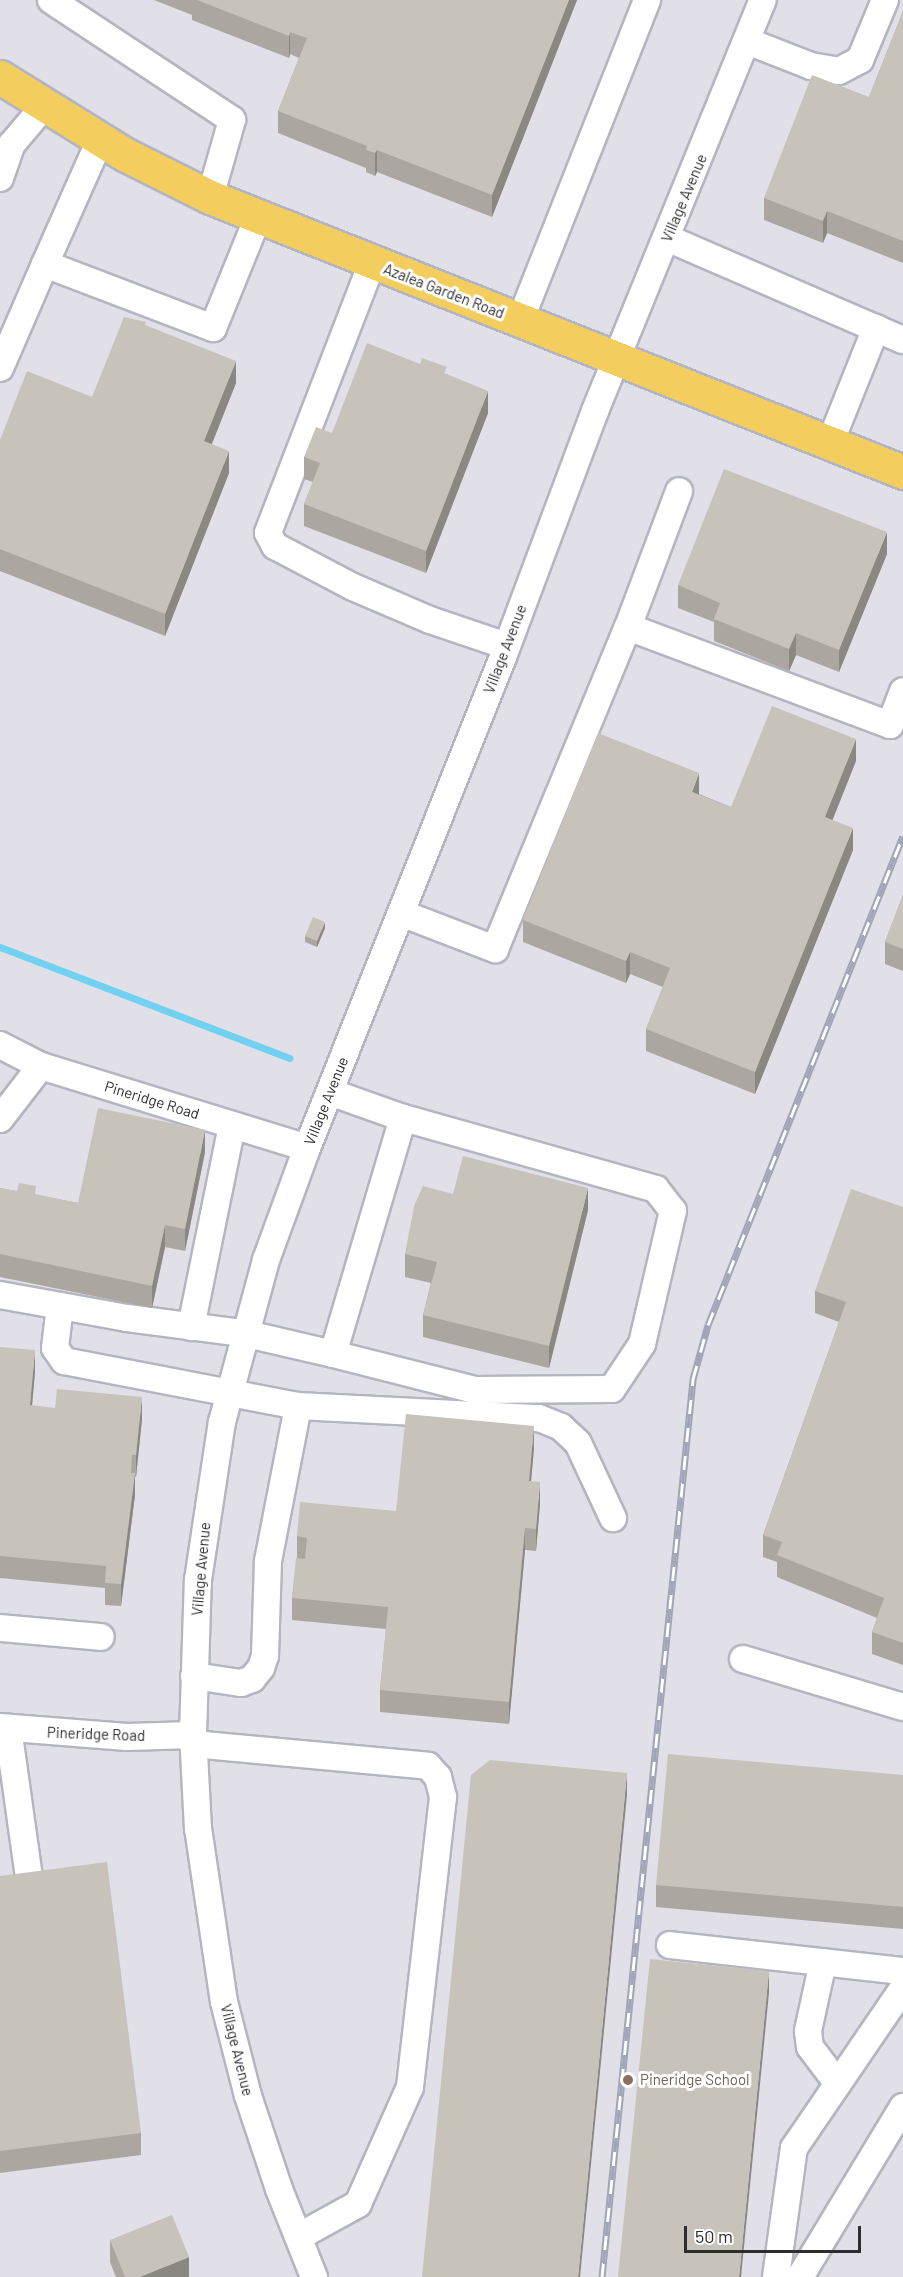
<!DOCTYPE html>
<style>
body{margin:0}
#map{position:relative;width:903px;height:2277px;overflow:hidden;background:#eee7df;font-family:Barlow,sans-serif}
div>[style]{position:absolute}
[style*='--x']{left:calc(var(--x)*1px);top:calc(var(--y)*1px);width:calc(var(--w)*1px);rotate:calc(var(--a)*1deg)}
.industrial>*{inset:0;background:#e1dfe7}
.stream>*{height:7px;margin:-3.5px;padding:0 3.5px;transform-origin:3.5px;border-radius:3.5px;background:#71d1f1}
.roads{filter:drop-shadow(2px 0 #b3b6c0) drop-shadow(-2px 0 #b3b6c0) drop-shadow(0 2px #b3b6c0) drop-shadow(0 -2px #b3b6c0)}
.minor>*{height:26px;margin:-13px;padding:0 13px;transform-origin:13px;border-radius:13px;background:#fff}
.major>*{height:33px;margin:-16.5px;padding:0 16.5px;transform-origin:16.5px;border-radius:16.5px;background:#f3ce5f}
.rail>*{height:7px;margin-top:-3.5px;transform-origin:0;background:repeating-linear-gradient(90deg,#fff 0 14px,#a1a5b7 0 28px);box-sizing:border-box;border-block:2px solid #a1a5b7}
.wall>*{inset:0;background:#aba7a0}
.shaded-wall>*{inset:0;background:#8b8882}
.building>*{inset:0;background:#c7c2ba}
.dots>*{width:16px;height:16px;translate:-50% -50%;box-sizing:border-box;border:3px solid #fff;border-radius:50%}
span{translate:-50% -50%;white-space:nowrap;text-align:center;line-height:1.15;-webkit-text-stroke:6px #fff;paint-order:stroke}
.street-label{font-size:15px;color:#2d2d2d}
.education-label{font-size:15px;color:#785e54}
.left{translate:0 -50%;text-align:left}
.scale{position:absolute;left:684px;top:2226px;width:177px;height:27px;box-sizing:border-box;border:3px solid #2d2d2d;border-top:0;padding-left:8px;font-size:18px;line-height:21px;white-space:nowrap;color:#2d2d2d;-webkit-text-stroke:4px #fff;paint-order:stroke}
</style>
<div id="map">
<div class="industrial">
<i style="clip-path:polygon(0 0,903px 0,903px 2277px,0 2277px)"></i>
</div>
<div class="stream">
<i style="--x:0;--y:947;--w:310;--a:21"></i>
</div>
<div class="roads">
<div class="minor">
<i style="--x:51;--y:0;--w:217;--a:33.5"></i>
<i style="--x:232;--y:120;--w:80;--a:105.9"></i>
<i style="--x:747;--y:41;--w:69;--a:21.3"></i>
<i style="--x:811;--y:66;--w:28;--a:10"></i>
<i style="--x:839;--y:71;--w:24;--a:-28"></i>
<i style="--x:860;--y:60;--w:65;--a:-67.4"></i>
<i style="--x:100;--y:140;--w:136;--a:113.9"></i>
<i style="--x:45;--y:264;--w:180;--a:20.9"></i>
<i style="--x:213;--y:328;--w:120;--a:-67.9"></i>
<i style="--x:0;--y:178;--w:36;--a:-71"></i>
<i style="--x:12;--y:144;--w:50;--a:-49.9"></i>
<i style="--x:667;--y:238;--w:257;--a:23.4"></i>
<i style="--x:372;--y:263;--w:289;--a:111.1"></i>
<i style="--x:268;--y:533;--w:15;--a:62"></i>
<i style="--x:275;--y:546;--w:88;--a:27.7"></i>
<i style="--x:353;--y:587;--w:84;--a:23.2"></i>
<i style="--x:430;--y:620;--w:81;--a:18.7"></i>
<i style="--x:520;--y:321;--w:345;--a:-68.4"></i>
<i style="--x:0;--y:368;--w:113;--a:-66.6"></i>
<i style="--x:830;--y:443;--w:124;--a:-68.2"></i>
<i style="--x:628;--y:627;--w:145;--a:-69.4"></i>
<i style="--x:401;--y:913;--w:101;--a:21"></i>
<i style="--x:495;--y:949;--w:348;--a:-67.6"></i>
<i style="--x:628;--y:627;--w:280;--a:20.5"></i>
<i style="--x:890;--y:725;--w:36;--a:-69"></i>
<i style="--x:0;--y:1045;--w:46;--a:27.1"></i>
<i style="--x:41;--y:1066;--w:278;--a:17.1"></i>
<i style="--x:0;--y:1119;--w:67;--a:-52.3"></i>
<i style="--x:0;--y:1295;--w:129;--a:10.3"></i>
<i style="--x:127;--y:1318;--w:117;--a:7.4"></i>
<i style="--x:243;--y:1333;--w:92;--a:13.1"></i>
<i style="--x:333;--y:1354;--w:246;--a:-73.5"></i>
<i style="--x:403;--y:1118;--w:77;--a:-160.4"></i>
<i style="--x:60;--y:1306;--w:42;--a:96.8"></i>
<i style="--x:55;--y:1348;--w:16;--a:55"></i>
<i style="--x:64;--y:1361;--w:238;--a:10.9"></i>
<i style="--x:298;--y:1406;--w:241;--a:2.9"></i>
<i style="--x:539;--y:1418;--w:24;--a:22"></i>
<i style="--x:561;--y:1427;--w:23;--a:43"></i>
<i style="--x:578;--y:1443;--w:83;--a:65"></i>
<i style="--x:191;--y:1327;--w:206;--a:-78.5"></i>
<i style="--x:333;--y:1354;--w:146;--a:14.2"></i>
<i style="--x:475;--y:1390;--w:137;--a:-0.4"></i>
<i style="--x:612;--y:1389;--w:54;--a:-56.3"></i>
<i style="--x:642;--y:1344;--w:137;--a:-76.9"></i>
<i style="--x:673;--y:1211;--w:28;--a:-128"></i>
<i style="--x:656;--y:1189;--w:263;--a:-164.3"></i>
<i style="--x:0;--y:1628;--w:101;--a:5.1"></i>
<i style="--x:743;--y:1659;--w:167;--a:16.7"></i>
<i style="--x:194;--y:1676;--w:48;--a:8.5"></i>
<i style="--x:241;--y:1683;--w:12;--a:-20"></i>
<i style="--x:252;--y:1679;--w:14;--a:-51"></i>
<i style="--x:261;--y:1668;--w:13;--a:-72"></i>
<i style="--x:265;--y:1656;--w:95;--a:-88.2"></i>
<i style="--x:268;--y:1561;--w:158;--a:-79"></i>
<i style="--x:0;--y:1727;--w:127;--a:4.5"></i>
<i style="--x:127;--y:1737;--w:66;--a:-1.7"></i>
<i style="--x:8;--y:1728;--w:151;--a:82"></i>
<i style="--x:193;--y:1744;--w:236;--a:5.3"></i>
<i style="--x:428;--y:1766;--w:15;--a:48"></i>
<i style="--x:438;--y:1777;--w:21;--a:76"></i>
<i style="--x:443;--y:1797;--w:292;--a:96.5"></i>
<i style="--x:410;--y:2087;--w:128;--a:114"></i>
<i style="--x:358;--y:2204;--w:68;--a:151.2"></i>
<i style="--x:670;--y:1945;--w:234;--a:6.4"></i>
<i style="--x:823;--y:1962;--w:71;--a:102.3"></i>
<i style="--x:808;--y:2031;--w:16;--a:83"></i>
<i style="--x:810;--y:2047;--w:46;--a:52.9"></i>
<i style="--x:314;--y:2277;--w:95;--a:-111.7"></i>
<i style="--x:279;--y:2189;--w:98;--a:-108.4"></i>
<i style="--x:248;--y:2096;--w:97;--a:-104.3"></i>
<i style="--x:224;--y:2002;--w:175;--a:-98.5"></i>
<i style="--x:198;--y:1829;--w:94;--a:-93"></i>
<i style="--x:193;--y:1735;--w:155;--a:-88.2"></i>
<i style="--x:198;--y:1580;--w:160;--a:-81.4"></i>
<i style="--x:222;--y:1422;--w:168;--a:-74.8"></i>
<i style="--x:266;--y:1260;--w:119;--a:-69.9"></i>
<i style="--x:307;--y:1148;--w:529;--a:-68.24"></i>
<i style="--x:503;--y:657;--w:263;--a:-69.5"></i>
<i style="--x:595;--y:411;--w:444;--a:-67.8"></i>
<i style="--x:776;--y:2277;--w:130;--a:-82.1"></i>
<i style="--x:794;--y:2148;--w:194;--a:-55.7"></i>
<i style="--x:800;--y:2277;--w:199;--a:-58.8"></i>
</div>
<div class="major">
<i style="--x:0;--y:77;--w:148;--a:31.8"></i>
<i style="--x:126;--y:155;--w:94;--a:26.6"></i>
<i style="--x:210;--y:197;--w:746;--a:21.64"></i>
</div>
</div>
<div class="rail">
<i style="--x:602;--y:2277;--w:903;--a:-84.21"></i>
<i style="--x:693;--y:1379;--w:56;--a:-74.5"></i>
<i style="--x:708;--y:1325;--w:526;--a:-68.26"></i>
</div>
<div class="wall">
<i style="clip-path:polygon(154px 0,577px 0,492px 217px,377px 172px,375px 176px,366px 172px,366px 168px,278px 133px,278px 111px,299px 58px,290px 54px,289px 58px,192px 20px,192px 15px)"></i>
<i style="clip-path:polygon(903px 11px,903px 263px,827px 233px,823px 243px,764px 220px,764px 198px,869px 97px)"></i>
<i style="clip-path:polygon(146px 326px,236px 383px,212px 444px,229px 473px,165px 636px,0 571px,0 440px,92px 397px)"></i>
<i style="clip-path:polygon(447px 374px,488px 413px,426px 573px,304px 526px,304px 504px,313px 482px,304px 479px,304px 457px,332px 433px)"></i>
<i style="clip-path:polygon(887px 554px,839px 672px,796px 655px,789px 671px,714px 641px,714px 622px,678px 608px,678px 585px)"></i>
<i style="clip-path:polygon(856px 761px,832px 820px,853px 850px,755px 1094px,646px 1051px,646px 1029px,663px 987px,630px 974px,626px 983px,523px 942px,523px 920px,699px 794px,731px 807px)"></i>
<i style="clip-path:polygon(903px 895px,903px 971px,885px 964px,885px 942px)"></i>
<i style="clip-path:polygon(325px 928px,317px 947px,305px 942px,305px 936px)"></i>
<i style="clip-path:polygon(205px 1152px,185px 1251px,165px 1247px,152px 1308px,0 1277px,0 1188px,78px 1203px)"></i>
<i style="clip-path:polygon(903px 1207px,903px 1665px,872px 1654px,872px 1632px,877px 1618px,777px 1577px,777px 1562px,763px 1557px,763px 1535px,839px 1322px,815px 1313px,815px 1291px)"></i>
<i style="clip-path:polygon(588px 1210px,549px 1368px,423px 1337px,423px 1315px,431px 1283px,405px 1277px,405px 1254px)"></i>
<i style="clip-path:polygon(0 1347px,35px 1372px,32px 1406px,142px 1419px,136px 1477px,135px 1477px,135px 1495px,121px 1606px,105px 1605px,105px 1588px,0 1578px)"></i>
<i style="clip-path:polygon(534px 1448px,531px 1481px,540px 1504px,536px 1551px,525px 1550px,509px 1724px,380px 1712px,380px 1690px,386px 1629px,292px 1620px,292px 1598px,297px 1558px,297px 1536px,396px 1511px)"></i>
<i style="clip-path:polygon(903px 1775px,903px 1929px,656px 1907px,656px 1885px)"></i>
<i style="clip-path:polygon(0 1876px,141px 2133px,141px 2155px,0 2173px)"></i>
<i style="clip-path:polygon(110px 2240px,189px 2277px,116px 2277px,110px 2262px)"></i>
</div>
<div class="shaded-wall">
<i style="clip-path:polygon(569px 0,577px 0,492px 217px,492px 195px)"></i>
<i style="clip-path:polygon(290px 32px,290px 54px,289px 58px,289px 36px)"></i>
<i style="clip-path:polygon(377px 150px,377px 172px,375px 176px,375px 153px)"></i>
<i style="clip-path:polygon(827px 211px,827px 233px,823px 243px,823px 221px)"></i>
<i style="clip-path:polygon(236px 361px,236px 383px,204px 463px,204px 441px)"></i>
<i style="clip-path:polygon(488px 391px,488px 413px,426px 573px,426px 551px)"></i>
<i style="clip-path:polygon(229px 451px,229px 473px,165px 636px,165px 614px)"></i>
<i style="clip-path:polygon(887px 532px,887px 554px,839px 672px,839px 650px)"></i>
<i style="clip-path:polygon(796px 633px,796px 655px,789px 671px,789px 649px)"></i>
<i style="clip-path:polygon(856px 739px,856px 761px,825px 839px,825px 817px)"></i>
<i style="clip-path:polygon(699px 773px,699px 795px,692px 792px)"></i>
<i style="clip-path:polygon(853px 828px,853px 850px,755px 1094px,755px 1072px)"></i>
<i style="clip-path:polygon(325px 922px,325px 928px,317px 947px,317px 941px)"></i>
<i style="clip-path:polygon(630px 952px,630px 974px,626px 983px,626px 961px)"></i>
<i style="clip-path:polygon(205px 1130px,205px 1152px,185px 1251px,185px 1229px)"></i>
<i style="clip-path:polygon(588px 1188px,588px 1210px,549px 1368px,549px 1346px)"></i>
<i style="clip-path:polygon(165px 1225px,165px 1247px,152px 1308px,152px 1286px)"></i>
<i style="clip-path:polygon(35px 1350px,35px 1372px,30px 1427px,30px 1405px)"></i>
<i style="clip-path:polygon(142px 1397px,142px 1419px,136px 1477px,136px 1455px)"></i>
<i style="clip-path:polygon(534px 1426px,534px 1448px,529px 1503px,529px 1481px)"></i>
<i style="clip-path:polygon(135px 1473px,135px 1495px,121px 1606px,121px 1584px)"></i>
<i style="clip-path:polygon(540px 1482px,540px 1504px,536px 1551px,536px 1529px)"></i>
<i style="clip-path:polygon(525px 1528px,525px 1550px,509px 1724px,509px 1702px)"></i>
<i style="clip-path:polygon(627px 1773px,627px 1795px,580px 2277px,578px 2277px)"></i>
<i style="clip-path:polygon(769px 1971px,769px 1993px,741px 2277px,739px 2277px)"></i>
<i style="clip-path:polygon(189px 2257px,189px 2277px,140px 2277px)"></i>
</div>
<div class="building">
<i style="clip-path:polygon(197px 0,569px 0,492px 195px,377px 150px,375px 153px,366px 150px,367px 146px,278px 111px,307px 38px,290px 32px,289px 36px)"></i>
<i style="clip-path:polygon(903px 11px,903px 241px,827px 211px,823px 221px,764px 198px,812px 75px,869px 97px)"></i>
<i style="clip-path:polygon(124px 317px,146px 322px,145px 325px,236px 361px,204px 441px,229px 451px,165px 614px,0 549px,0 440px,27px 371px,92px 397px)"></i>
<i style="clip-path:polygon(367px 343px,420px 364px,422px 358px,447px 367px,444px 373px,488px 391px,426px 551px,304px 504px,320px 463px,304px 457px,316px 427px,332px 433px)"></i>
<i style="clip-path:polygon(724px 469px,887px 532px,839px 650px,796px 633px,789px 649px,714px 619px,720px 603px,678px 585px)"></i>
<i style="clip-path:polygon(772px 706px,856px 739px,825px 817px,853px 828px,755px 1072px,646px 1029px,670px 968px,630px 952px,626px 961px,523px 920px,598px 733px,699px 773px,692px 792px,731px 807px)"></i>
<i style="clip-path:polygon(903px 895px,903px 949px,885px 942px)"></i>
<i style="clip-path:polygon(313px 917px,325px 922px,317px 941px,305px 936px)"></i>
<i style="clip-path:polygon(98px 1108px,205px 1130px,185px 1229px,165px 1225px,152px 1286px,0 1254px,0 1188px,17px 1191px,19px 1183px,36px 1186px,35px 1194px,78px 1203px)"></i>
<i style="clip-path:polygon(463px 1156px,588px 1188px,549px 1346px,423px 1315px,437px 1262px,405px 1254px,414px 1206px,423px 1186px,453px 1194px)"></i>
<i style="clip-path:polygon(851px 1189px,903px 1207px,903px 1643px,872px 1632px,884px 1598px,777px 1555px,782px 1542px,763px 1535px,846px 1302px,815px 1291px)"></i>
<i style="clip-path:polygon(0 1347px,35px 1350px,30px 1405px,55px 1408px,57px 1389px,142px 1397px,136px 1455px,132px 1455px,131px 1473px,135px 1473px,121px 1584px,105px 1583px,106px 1566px,0 1556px)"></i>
<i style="clip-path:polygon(406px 1414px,534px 1426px,529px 1481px,540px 1482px,536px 1529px,525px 1528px,509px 1702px,380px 1690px,388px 1607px,292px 1598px,296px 1558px,305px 1559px,307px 1538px,297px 1536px,300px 1502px,396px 1511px)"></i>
<i style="clip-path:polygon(668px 1754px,903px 1775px,903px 1907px,656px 1885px)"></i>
<i style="clip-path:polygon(490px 1760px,627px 1773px,578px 2277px,422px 2277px,471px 1775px)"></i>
<i style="clip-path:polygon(107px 1862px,141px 2133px,0 2151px,0 1876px)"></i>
<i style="clip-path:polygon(650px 1959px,769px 1971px,739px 2277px,618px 2277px)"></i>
<i style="clip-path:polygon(172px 2215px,189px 2257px,140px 2277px,125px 2277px,110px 2240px)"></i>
</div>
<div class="dots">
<i style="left:628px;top:2080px;background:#8d6e63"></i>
</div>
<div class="street-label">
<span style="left:684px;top:198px;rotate:-67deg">Village Avenue</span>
<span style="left:444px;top:291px;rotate:21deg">Azalea Garden Road</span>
<span style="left:505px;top:649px;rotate:-69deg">Village Avenue</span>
<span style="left:152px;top:1100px;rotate:17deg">Pineridge Road</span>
<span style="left:326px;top:1101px;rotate:-68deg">Village Avenue</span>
<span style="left:201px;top:1569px;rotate:-85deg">Village Avenue</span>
<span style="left:96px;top:1734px;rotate:2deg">Pineridge Road</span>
<span style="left:237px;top:2050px;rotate:76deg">Village Avenue</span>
</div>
<div class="education-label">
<span class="left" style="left:640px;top:2080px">Pineridge School</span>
</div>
<div class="scale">50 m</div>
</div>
